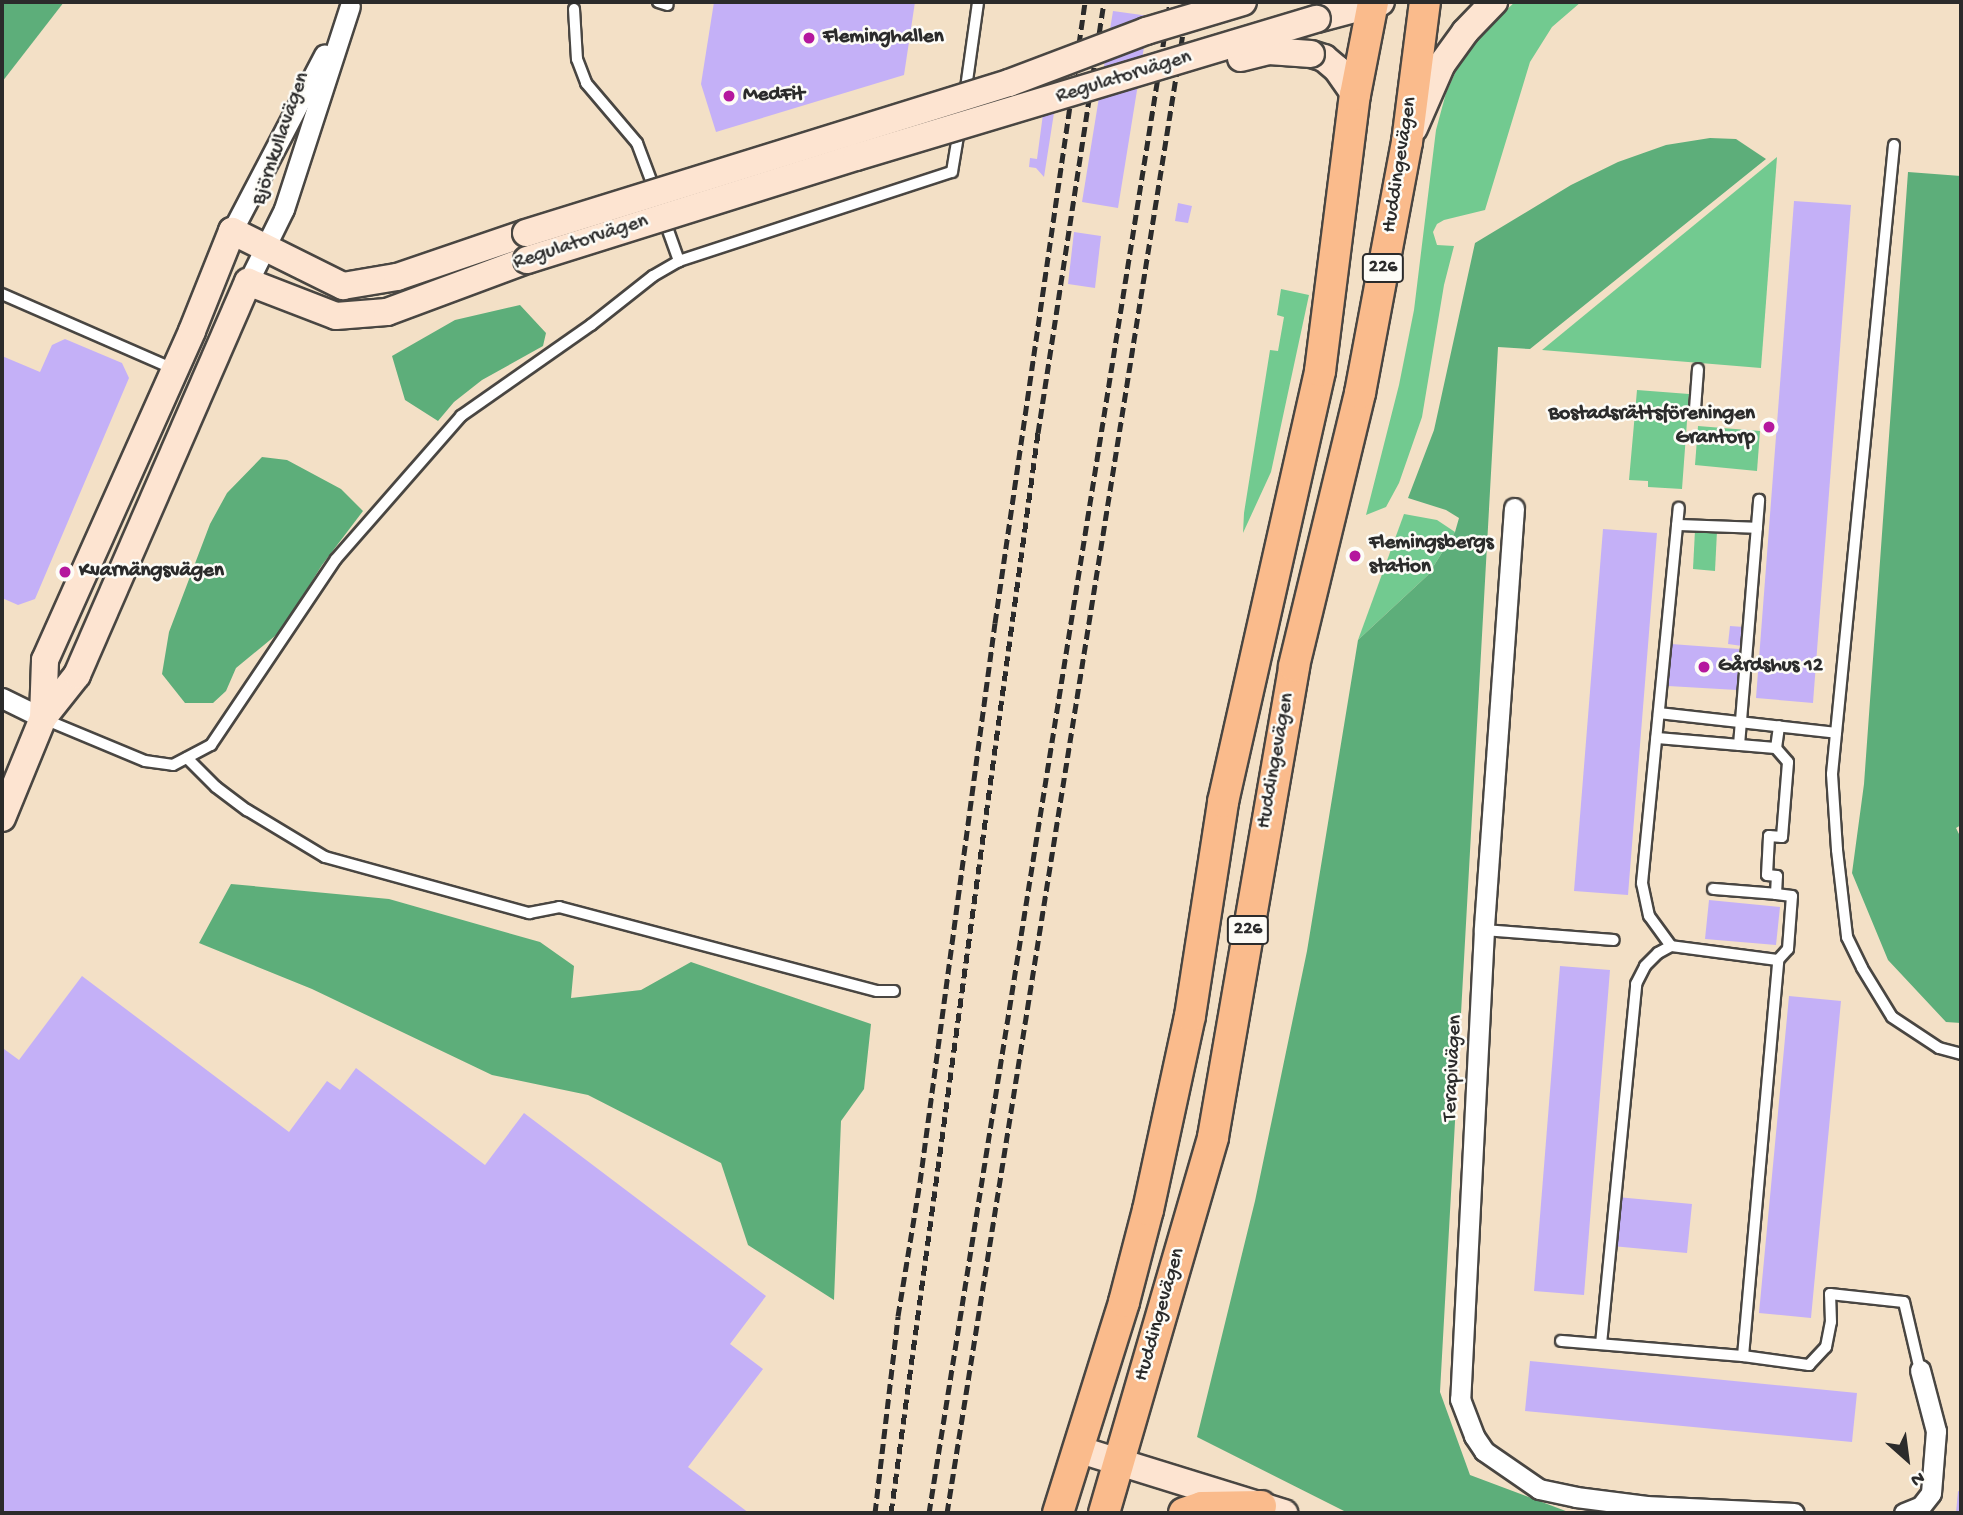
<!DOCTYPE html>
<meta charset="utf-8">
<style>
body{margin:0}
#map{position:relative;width:1963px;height:1515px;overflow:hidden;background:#f3e0c6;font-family:"Gochi Hand",sans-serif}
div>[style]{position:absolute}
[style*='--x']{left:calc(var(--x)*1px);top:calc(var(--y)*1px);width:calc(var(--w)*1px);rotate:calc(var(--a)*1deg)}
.green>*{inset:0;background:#72ca90}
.forest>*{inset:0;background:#5dae7a}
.building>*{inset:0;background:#c4b0f7}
.roads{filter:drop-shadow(2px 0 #494642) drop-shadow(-2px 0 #494642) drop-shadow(0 2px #494642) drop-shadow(0 -2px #494642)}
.lane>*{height:10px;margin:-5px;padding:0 5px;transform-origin:5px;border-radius:5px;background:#fff}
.street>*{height:19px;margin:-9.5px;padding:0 9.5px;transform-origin:9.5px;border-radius:9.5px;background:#fff}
.secondary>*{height:26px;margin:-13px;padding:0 13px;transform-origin:13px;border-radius:13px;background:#fde4d1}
.primary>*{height:30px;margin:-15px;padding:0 15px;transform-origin:15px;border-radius:15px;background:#fabb8c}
.rail>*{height:5px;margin-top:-2.5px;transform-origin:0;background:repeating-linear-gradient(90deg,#2b2b2b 0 10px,transparent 0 15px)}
.bridges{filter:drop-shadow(2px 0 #494642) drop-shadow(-2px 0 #494642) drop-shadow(0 2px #494642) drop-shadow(0 -2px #494642)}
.secondary-bridge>*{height:26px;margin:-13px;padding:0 13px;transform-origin:13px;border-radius:13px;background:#fde4d1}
.dots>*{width:19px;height:19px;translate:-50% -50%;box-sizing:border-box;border:4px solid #fdfcf7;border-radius:50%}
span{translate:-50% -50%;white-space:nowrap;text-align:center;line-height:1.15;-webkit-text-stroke:5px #fdfcf7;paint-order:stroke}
.shield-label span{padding:2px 5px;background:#fdfcf7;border:2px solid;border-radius:5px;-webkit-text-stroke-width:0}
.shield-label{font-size:19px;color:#2b2b2b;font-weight:700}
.poi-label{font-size:21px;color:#2b2b2b;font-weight:700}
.left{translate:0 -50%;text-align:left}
.right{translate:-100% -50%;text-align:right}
.street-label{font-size:21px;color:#2b2b2b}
.frame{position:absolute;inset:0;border:4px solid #2b2b2b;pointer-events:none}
.north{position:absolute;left:1872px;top:1424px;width:70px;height:70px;-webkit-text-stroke:5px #fdfcf7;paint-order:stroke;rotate:152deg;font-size:19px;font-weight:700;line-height:28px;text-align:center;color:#2b2b2b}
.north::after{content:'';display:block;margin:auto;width:24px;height:32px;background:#2b2b2b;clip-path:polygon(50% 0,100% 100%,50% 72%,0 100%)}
</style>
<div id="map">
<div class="green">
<i style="clip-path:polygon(1515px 2px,1581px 2px,1552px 27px,1530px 62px,1485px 210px,1444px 220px,1437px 224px,1433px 232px,1437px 245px,1454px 246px,1444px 285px,1422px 417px,1399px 483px,1386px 507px,1366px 515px,1399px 385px,1414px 310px,1436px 130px,1446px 93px,1460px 62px,1485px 29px)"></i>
<i style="clip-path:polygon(1777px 157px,1761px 368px,1542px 350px)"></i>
<i style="clip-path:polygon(1281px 289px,1309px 295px,1271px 472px,1243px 533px,1244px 513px,1270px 350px,1278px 351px,1284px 317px,1277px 315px)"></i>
<i style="clip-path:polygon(1637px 390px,1689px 394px,1682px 489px,1648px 487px,1648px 481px,1629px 480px)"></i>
<i style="clip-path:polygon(1698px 426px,1760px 431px,1757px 471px,1695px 465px)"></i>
<i style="clip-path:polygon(1404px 514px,1437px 520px,1455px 532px,1428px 575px,1358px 640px)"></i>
<i style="clip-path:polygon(1695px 530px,1717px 531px,1715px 571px,1693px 569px)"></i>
</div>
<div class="forest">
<i style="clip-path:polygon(2px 2px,64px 2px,2px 82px)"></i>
<i style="clip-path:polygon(1710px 138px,1736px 139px,1766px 159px,1530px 349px,1498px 347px,1440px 1392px,1470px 1475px,1571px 1513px,1348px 1513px,1197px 1437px,1255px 1201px,1307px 951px,1358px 640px,1428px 575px,1455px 532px,1459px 518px,1446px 510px,1408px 498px,1434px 430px,1475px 243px,1571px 185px,1618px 162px,1666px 145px)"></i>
<i style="clip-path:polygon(1908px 172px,1961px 176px,1961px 825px,1956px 828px,1961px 838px,1961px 1023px,1946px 1022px,1888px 960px,1852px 873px,1864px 784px)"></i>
<i style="clip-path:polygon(520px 305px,546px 333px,543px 346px,482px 380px,454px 402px,438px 421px,405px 400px,392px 356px,455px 320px)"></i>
<i style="clip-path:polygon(262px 457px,287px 460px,341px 489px,363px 511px,322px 565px,281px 631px,236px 668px,226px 691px,213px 703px,185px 703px,162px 674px,169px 632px,210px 524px,227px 493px)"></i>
<i style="clip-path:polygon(231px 884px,389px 899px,540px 942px,574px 966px,571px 998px,641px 990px,691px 962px,871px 1024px,864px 1089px,841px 1121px,834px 1300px,748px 1245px,721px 1163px,588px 1095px,492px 1075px,312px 989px,199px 943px)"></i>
</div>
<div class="building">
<i style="clip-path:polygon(714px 2px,915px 2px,904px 75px,716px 132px,701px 84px)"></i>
<i style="clip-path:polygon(1113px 11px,1149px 16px,1118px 208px,1082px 202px)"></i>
<i style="clip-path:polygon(1045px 99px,1056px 100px,1044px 177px,1036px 168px,1029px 167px,1030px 158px,1037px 159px)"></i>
<i style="clip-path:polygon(1794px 201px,1851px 205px,1813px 703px,1756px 698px)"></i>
<i style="clip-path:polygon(1178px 203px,1192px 206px,1188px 223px,1175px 221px)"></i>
<i style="clip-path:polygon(1074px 232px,1101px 236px,1095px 288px,1068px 284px)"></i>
<i style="clip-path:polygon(65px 339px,122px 363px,129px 378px,35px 599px,18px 605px,2px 598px,2px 356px,40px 372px,52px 345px)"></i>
<i style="clip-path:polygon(1603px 529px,1657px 533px,1628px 895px,1574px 891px)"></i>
<i style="clip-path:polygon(1730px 626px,1744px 627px,1742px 646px,1728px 644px)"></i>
<i style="clip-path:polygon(1671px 644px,1739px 649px,1737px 690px,1668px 686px)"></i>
<i style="clip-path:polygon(1709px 900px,1780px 907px,1776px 945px,1705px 939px)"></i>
<i style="clip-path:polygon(1560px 966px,1610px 970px,1584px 1295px,1534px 1291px)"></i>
<i style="clip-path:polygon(82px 976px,289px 1132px,327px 1081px,340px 1090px,356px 1068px,485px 1165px,524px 1113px,766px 1296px,730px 1344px,763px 1369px,688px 1467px,749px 1513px,2px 1513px,2px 1052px,4px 1049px,19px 1060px)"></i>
<i style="clip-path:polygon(1789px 996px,1841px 1001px,1811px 1318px,1759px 1313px)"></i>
<i style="clip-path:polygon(1617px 1197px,1692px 1204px,1687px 1253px,1612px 1246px)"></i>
<i style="clip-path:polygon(1530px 1361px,1857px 1393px,1852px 1442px,1525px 1411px)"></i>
<i style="clip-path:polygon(1958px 1491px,1961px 1492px,1961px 1513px,1956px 1513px)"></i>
</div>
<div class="roads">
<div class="lane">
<i style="--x:658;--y:2;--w:10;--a:17"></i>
<i style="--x:574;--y:9;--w:50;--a:86.6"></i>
<i style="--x:577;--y:59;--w:26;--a:69"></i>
<i style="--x:586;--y:83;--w:79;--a:49.6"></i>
<i style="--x:637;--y:143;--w:51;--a:69.4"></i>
<i style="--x:965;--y:95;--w:94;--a:-82"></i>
<i style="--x:1894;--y:145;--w:632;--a:95.63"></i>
<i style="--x:1832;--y:774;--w:76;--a:86.2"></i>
<i style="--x:1837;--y:850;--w:88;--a:83.4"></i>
<i style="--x:1847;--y:937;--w:34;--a:64"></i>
<i style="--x:1862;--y:968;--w:57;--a:58.5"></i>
<i style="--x:1892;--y:1017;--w:56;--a:33.4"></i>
<i style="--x:1939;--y:1048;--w:23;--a:15"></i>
<i style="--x:664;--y:219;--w:45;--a:70.3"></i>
<i style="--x:2;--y:294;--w:188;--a:23.6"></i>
<i style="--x:1695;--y:409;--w:40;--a:-85.7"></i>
<i style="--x:1677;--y:525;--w:80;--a:2.1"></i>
<i style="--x:1659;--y:713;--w:178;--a:6.4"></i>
<i style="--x:44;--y:719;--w:109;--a:22.6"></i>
<i style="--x:145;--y:761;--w:28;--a:8"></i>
<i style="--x:173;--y:765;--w:43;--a:-27.8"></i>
<i style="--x:211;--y:745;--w:224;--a:-56.1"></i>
<i style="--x:336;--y:559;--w:190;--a:-48.8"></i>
<i style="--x:461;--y:416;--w:159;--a:-35"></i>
<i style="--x:591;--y:325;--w:79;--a:-38.3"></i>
<i style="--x:653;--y:276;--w:30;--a:-30"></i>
<i style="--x:679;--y:261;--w:287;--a:-18.1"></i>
<i style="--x:952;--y:172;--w:43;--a:-80.5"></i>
<i style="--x:1739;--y:745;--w:246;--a:-85.3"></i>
<i style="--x:1776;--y:748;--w:22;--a:-82"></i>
<i style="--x:187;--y:758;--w:41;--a:45"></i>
<i style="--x:216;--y:787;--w:39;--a:37"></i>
<i style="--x:247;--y:810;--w:91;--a:31.1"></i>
<i style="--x:325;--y:857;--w:212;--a:15.4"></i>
<i style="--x:529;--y:913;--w:31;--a:-11"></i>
<i style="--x:559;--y:907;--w:329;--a:14.8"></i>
<i style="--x:877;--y:991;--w:17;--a:0"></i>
<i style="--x:1713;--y:889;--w:63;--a:4.5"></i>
<i style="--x:1484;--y:930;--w:130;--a:4.4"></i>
<i style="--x:1671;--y:946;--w:37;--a:-126"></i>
<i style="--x:1649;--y:916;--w:34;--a:-102"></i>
<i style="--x:1642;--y:883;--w:377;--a:-84.4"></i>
<i style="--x:1561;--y:1341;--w:183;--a:4.7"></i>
<i style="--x:1743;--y:1356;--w:398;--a:-84.9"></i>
<i style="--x:1778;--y:960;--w:15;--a:-48"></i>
<i style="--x:1788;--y:949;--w:53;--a:-85.7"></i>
<i style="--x:1792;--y:896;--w:16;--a:-173"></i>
<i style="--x:1776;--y:894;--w:18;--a:-87"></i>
<i style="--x:1777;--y:876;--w:10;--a:-174"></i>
<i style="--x:1767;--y:875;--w:39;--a:-87"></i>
<i style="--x:1769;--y:836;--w:13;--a:4"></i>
<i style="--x:1782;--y:837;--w:75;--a:-85.4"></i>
<i style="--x:1788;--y:762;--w:18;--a:-131"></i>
<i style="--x:1776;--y:748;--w:120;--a:-175.2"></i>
<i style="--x:1601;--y:1344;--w:362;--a:-84.4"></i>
<i style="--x:1636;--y:984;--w:20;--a:-63"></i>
<i style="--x:1645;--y:966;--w:18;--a:-45"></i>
<i style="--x:1658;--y:953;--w:15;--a:-28"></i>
<i style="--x:1671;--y:946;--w:108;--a:7.5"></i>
<i style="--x:1743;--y:1356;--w:67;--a:7.8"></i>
<i style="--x:1809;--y:1365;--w:25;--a:-47"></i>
<i style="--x:1826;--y:1347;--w:25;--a:-79"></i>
<i style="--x:1831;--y:1322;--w:28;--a:-92"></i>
<i style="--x:1830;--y:1294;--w:74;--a:6.2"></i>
<i style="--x:1904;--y:1302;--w:70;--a:76.8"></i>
</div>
<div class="street">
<i style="--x:232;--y:231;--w:199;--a:-62.4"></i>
<i style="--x:248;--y:282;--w:81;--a:-63.7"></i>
<i style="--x:284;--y:209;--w:213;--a:-72"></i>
<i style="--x:1514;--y:508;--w:423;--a:94.1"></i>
<i style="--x:1484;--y:930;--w:470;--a:92.9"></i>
<i style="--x:1460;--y:1399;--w:40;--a:69"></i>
<i style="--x:1474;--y:1436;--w:18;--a:56"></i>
<i style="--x:1484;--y:1451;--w:67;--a:34.6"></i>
<i style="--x:1539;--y:1489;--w:38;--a:12"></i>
<i style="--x:1576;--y:1497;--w:71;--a:7.3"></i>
<i style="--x:1646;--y:1506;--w:148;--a:2.7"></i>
<i style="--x:2;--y:698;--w:46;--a:26"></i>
<i style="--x:1904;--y:1513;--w:18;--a:-22"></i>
<i style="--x:1921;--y:1506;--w:16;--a:-52"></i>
<i style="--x:1931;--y:1493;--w:62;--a:-85.4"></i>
<i style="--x:1936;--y:1431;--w:63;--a:-104.7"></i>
</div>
<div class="secondary">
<i style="--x:1317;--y:19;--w:66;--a:-14.9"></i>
<i style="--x:1311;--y:54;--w:14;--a:17"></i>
<i style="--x:1324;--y:58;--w:17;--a:40"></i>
<i style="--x:1337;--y:69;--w:32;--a:55"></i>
<i style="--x:1414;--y:128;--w:70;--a:-66.4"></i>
<i style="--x:1442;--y:64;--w:39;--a:-54"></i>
<i style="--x:1465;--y:32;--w:42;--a:-46"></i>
<i style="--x:43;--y:718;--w:58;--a:-88"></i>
<i style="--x:45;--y:660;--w:360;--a:-65.9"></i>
<i style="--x:192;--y:331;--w:108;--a:-68.2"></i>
<i style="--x:232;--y:231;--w:124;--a:26.4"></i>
<i style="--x:343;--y:286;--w:55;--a:-9.5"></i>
<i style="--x:397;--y:277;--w:136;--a:-18.8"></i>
<i style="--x:2;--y:818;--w:108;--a:-67.7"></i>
<i style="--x:43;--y:718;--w:55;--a:-51.7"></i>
<i style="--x:77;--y:675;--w:429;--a:-66.5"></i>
<i style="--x:248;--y:282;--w:94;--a:21.1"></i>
<i style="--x:336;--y:316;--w:51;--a:-4.5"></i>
<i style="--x:387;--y:312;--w:149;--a:-20.4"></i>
<i style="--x:1077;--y:1449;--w:217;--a:17.2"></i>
</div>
<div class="primary">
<i style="--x:1058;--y:1513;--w:221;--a:-72.6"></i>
<i style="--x:1124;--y:1302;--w:95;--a:-75.4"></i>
<i style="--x:1148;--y:1210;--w:198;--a:-77.8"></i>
<i style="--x:1190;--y:1016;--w:217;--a:-81.2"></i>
<i style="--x:1223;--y:802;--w:442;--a:-77.3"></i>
<i style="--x:1320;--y:371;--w:278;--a:-82.8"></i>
<i style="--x:1355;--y:95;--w:95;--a:-79"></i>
<i style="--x:1104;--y:1513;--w:391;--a:-73.8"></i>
<i style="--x:1213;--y:1137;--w:478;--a:-80.2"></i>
<i style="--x:1294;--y:666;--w:281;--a:-76.4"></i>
<i style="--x:1360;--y:393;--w:255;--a:-79.4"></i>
<i style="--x:1407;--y:142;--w:141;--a:-82.7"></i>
<i style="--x:1184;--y:1513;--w:19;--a:-18"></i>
<i style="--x:1202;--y:1507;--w:59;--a:-1"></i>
</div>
</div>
<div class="rail">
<i style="--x:875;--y:1513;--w:198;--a:-83.3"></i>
<i style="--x:898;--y:1316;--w:136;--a:-80.7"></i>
<i style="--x:920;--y:1182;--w:564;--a:-82.36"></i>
<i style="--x:995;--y:623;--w:627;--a:-81.75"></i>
<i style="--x:891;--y:1513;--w:1090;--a:-82.25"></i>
<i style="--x:1038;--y:433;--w:436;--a:-81.3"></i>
<i style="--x:929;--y:1513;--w:1530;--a:-80.94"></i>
<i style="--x:947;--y:1513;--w:1530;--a:-80.94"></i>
</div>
<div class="bridges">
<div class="secondary-bridge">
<i style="--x:1241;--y:58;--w:29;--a:-14"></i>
<i style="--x:1269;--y:51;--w:42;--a:4.1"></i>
<i style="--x:526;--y:233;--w:506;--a:-17.25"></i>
<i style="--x:1009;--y:83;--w:147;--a:-20.8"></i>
<i style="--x:1146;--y:31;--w:101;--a:-16.6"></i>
<i style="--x:527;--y:260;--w:345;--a:-17.4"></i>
<i style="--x:856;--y:157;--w:481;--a:-16.7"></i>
</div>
</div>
<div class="dots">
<i style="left:809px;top:38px;background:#b5179e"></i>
<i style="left:729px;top:96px;background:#b5179e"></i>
<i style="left:1769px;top:427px;background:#b5179e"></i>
<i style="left:1355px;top:556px;background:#b5179e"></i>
<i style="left:65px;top:572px;background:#b5179e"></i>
<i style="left:1704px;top:667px;background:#b5179e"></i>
</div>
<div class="shield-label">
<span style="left:1383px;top:268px">226</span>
<span style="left:1248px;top:930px">226</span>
</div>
<div class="poi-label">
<span class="left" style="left:823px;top:38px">Fleminghallen</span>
<span class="left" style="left:743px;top:96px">MedFit</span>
<span class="right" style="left:1755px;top:427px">Bostadsrättsföreningen<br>Grantorp</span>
<span class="left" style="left:1369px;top:556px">Flemingsbergs<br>station</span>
<span class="left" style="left:79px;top:572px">Kvarnängsvägen</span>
<span class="left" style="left:1718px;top:667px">Gårdshus 12</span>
</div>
<div class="street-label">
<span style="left:1124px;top:78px;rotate:-17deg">Regulatorvägen</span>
<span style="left:282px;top:139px;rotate:-71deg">Björnkullavägen</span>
<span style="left:1401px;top:165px;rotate:-81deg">Huddingevägen</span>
<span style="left:581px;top:243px;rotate:-18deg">Regulatorvägen</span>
<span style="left:1277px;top:761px;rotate:-80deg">Huddingevägen</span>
<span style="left:1454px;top:1068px;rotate:-87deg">Terapivägen</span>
<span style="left:1161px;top:1315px;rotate:-74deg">Huddingevägen</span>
</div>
<div class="frame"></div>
<div class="north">N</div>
</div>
